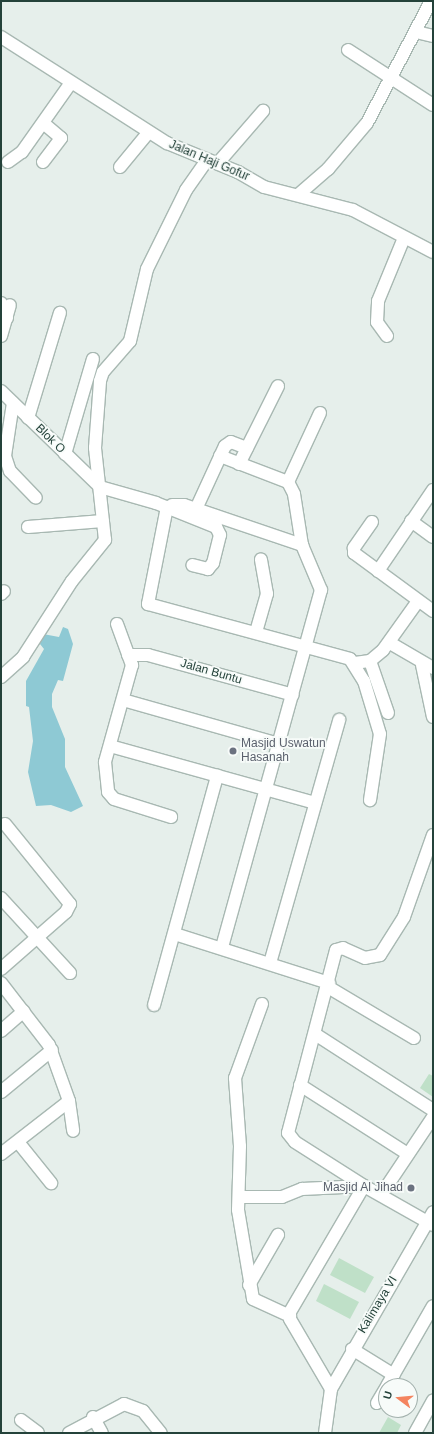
<!DOCTYPE html>
<style>
body{margin:0}
#map{position:relative;width:434px;height:1434px;overflow:hidden;background:#e6efeb;font-family:Helvetica,sans-serif}
div>[style]{position:absolute}
[style*='--x']{left:calc(var(--x)*1px);top:calc(var(--y)*1px);width:calc(var(--w)*1px);rotate:calc(var(--a)*1deg)}
.green>*{inset:0;background:#bfe0c8}
.water>*{inset:0;background:#8ec9d4}
.roads{filter:drop-shadow(1px 0 #a8b8b2) drop-shadow(-1px 0 #a8b8b2) drop-shadow(0 1px #a8b8b2) drop-shadow(0 -1px #a8b8b2)}
.street>*{height:12px;margin:-6px;padding:0 6px;transform-origin:6px;border-radius:6px;background:#fff}
.secondary>*{height:12px;margin:-6px;padding:0 6px;transform-origin:6px;border-radius:6px;background:#fff}
.dots>*{width:11px;height:11px;translate:-50% -50%;box-sizing:border-box;border:2px solid #f7fbf9;border-radius:50%}
span{translate:-50% -50%;white-space:nowrap;text-align:center;line-height:1.15;-webkit-text-stroke:3.5px #f7fbf9;paint-order:stroke}
.street-label{font-size:12px;color:#24423a}
.worship-label{font-size:12px;color:#5b616d}
.left{translate:0 -50%;text-align:left}
.right{translate:-100% -50%;text-align:right}
.frame{position:absolute;inset:0;border:2px solid #24423a;pointer-events:none}
.north{position:absolute;left:378px;top:1378px;width:40px;height:40px;box-sizing:border-box;background:#f7fbf9;border:1px solid #a3b1ad;border-radius:50%;rotate:286deg;font-size:11px;font-weight:700;line-height:16px;text-align:center;color:#24423a}
.north::after{content:'';display:block;margin:auto;width:14px;height:18px;background:#f4845f;clip-path:polygon(50% 0,100% 100%,50% 72%,0 100%)}
</style>
<div id="map">
<div class="green">
<i style="clip-path:polygon(429px 1074px,433px 1076px,433px 1097px,420px 1088px)"></i>
<i style="clip-path:polygon(339px 1258px,374px 1277px,365px 1293px,330px 1275px)"></i>
<i style="clip-path:polygon(324px 1284px,359px 1302px,350px 1319px,316px 1301px)"></i>
<i style="clip-path:polygon(388px 1417px,401px 1425px,397px 1433px,379px 1433px)"></i>
</div>
<div class="water">
<i style="clip-path:polygon(63px 627px,68px 629px,73px 644px,63px 681px,58px 680px,52px 694px,52px 707px,65px 739px,65px 767px,83px 806px,71px 812px,51px 805px,36px 806px,28px 772px,33px 741px,29px 707px,26px 706px,26px 681px,44px 649px,40px 644px,43px 634px,59px 637px)"></i>
</div>
<div class="roads">
<div class="street">
<i style="--x:416;--y:32;--w:17;--a:13"></i>
<i style="--x:348;--y:50;--w:101;--a:32.9"></i>
<i style="--x:8;--y:162;--w:17;--a:-36"></i>
<i style="--x:22;--y:152;--w:83;--a:-54.8"></i>
<i style="--x:43;--y:162;--w:30;--a:-53"></i>
<i style="--x:61;--y:138;--w:23;--a:-140"></i>
<i style="--x:218;--y:163;--w:69;--a:-49.1"></i>
<i style="--x:120;--y:167;--w:44;--a:-50.5"></i>
<i style="--x:298;--y:195;--w:40;--a:-41"></i>
<i style="--x:328;--y:169;--w:60;--a:-49.7"></i>
<i style="--x:367;--y:123;--w:138;--a:-62.3"></i>
<i style="--x:1;--y:303;--w:16;--a:68"></i>
<i style="--x:1;--y:336;--w:32;--a:-74"></i>
<i style="--x:387;--y:336;--w:17;--a:-126"></i>
<i style="--x:377;--y:322;--w:21;--a:-87"></i>
<i style="--x:378;--y:301;--w:68;--a:-67.6"></i>
<i style="--x:1;--y:391;--w:138;--a:44.1"></i>
<i style="--x:100;--y:487;--w:58;--a:15.9"></i>
<i style="--x:156;--y:503;--w:65;--a:21.8"></i>
<i style="--x:216;--y:527;--w:9;--a:63"></i>
<i style="--x:220;--y:535;--w:29;--a:104"></i>
<i style="--x:213;--y:563;--w:8;--a:130"></i>
<i style="--x:208;--y:569;--w:16;--a:-166"></i>
<i style="--x:13;--y:403;--w:54;--a:98.6"></i>
<i style="--x:5;--y:456;--w:16;--a:72"></i>
<i style="--x:10;--y:471;--w:37;--a:46"></i>
<i style="--x:28;--y:418;--w:110;--a:-73.1"></i>
<i style="--x:65;--y:454;--w:99;--a:-73.6"></i>
<i style="--x:220;--y:456;--w:73;--a:20.9"></i>
<i style="--x:288;--y:482;--w:13;--a:63"></i>
<i style="--x:294;--y:494;--w:52;--a:81.1"></i>
<i style="--x:302;--y:545;--w:49;--a:67.1"></i>
<i style="--x:321;--y:590;--w:371;--a:105.5"></i>
<i style="--x:239;--y:464;--w:87;--a:-63.4"></i>
<i style="--x:288;--y:482;--w:76;--a:-65.1"></i>
<i style="--x:172;--y:505;--w:12;--a:0"></i>
<i style="--x:184;--y:505;--w:125;--a:18.7"></i>
<i style="--x:167;--y:507;--w:99;--a:101.1"></i>
<i style="--x:148;--y:604;--w:209;--a:15.2"></i>
<i style="--x:350;--y:659;--w:26;--a:58"></i>
<i style="--x:364;--y:681;--w:55;--a:73.2"></i>
<i style="--x:380;--y:734;--w:67;--a:98.6"></i>
<i style="--x:196;--y:509;--w:69;--a:-65.3"></i>
<i style="--x:225;--y:446;--w:7;--a:-34"></i>
<i style="--x:231;--y:442;--w:17;--a:21"></i>
<i style="--x:411;--y:521;--w:27;--a:36"></i>
<i style="--x:372;--y:522;--w:32;--a:125"></i>
<i style="--x:354;--y:548;--w:5;--a:90"></i>
<i style="--x:354;--y:553;--w:98;--a:36.3"></i>
<i style="--x:28;--y:527;--w:75;--a:-4.6"></i>
<i style="--x:378;--y:571;--w:98;--a:-55.8"></i>
<i style="--x:1;--y:594;--w:4;--a:-45"></i>
<i style="--x:117;--y:624;--w:44;--a:69.9"></i>
<i style="--x:132;--y:665;--w:101;--a:105.6"></i>
<i style="--x:105;--y:762;--w:30;--a:84"></i>
<i style="--x:108;--y:792;--w:9;--a:49"></i>
<i style="--x:114;--y:799;--w:60;--a:17.5"></i>
<i style="--x:256;--y:632;--w:40;--a:-74"></i>
<i style="--x:267;--y:594;--w:35;--a:-100"></i>
<i style="--x:390;--y:643;--w:50;--a:30.2"></i>
<i style="--x:128;--y:655;--w:20;--a:0"></i>
<i style="--x:148;--y:655;--w:150;--a:15.4"></i>
<i style="--x:370;--y:661;--w:55;--a:70.9"></i>
<i style="--x:355;--y:663;--w:15;--a:-8"></i>
<i style="--x:370;--y:661;--w:17;--a:-40"></i>
<i style="--x:383;--y:650;--w:60;--a:-54.5"></i>
<i style="--x:422;--y:665;--w:53;--a:78.1"></i>
<i style="--x:1;--y:677;--w:30;--a:-42"></i>
<i style="--x:23;--y:657;--w:90;--a:-57.2"></i>
<i style="--x:72;--y:581;--w:53;--a:-51.2"></i>
<i style="--x:105;--y:540;--w:93;--a:-96.2"></i>
<i style="--x:95;--y:448;--w:67;--a:-85.7"></i>
<i style="--x:100;--y:381;--w:9;--a:-72"></i>
<i style="--x:103;--y:372;--w:41;--a:-48.9"></i>
<i style="--x:130;--y:341;--w:74;--a:-76.7"></i>
<i style="--x:147;--y:269;--w:88;--a:-63.7"></i>
<i style="--x:186;--y:190;--w:37;--a:-55"></i>
<i style="--x:123;--y:700;--w:162;--a:15.8"></i>
<i style="--x:110;--y:746;--w:213;--a:15.5"></i>
<i style="--x:433;--y:835;--w:87;--a:109.5"></i>
<i style="--x:404;--y:917;--w:45;--a:122.3"></i>
<i style="--x:380;--y:955;--w:15;--a:169"></i>
<i style="--x:365;--y:958;--w:24;--a:-156"></i>
<i style="--x:343;--y:948;--w:7;--a:164"></i>
<i style="--x:336;--y:950;--w:189;--a:104.7"></i>
<i style="--x:288;--y:1133;--w:11;--a:52"></i>
<i style="--x:295;--y:1142;--w:82;--a:32.5"></i>
<i style="--x:364;--y:1186;--w:79;--a:29.5"></i>
<i style="--x:1;--y:898;--w:102;--a:47.4"></i>
<i style="--x:175;--y:934;--w:162;--a:17.7"></i>
<i style="--x:270;--y:963;--w:253;--a:-74.1"></i>
<i style="--x:1;--y:969;--w:86;--a:-41.2"></i>
<i style="--x:66;--y:912;--w:9;--a:-63"></i>
<i style="--x:70;--y:904;--w:103;--a:-129.1"></i>
<i style="--x:1;--y:983;--w:78;--a:52.3"></i>
<i style="--x:49;--y:1045;--w:59;--a:70.3"></i>
<i style="--x:69;--y:1101;--w:30;--a:82"></i>
<i style="--x:328;--y:987;--w:100;--a:30.7"></i>
<i style="--x:262;--y:1004;--w:79;--a:110"></i>
<i style="--x:235;--y:1078;--w:68;--a:85.8"></i>
<i style="--x:240;--y:1146;--w:64;--a:91.8"></i>
<i style="--x:238;--y:1210;--w:90;--a:80.4"></i>
<i style="--x:253;--y:1299;--w:41;--a:24.7"></i>
<i style="--x:154;--y:1005;--w:238;--a:-74.6"></i>
<i style="--x:1;--y:1031;--w:30;--a:-41"></i>
<i style="--x:315;--y:1034;--w:140;--a:32.8"></i>
<i style="--x:300;--y:1085;--w:128;--a:32.6"></i>
<i style="--x:1;--y:1092;--w:66;--a:-39.5"></i>
<i style="--x:18;--y:1142;--w:53;--a:51.2"></i>
<i style="--x:1;--y:1154;--w:86;--a:-37.9"></i>
<i style="--x:381;--y:1195;--w:94;--a:-56.3"></i>
<i style="--x:239;--y:1197;--w:43;--a:0"></i>
<i style="--x:282;--y:1197;--w:22;--a:-22"></i>
<i style="--x:302;--y:1189;--w:62;--a:-2.8"></i>
<i style="--x:249;--y:1285;--w:58;--a:-59.9"></i>
<i style="--x:352;--y:1349;--w:49;--a:31.8"></i>
<i style="--x:387;--y:1386;--w:92;--a:-60.1"></i>
<i style="--x:331;--y:1389;--w:204;--a:-60"></i>
<i style="--x:377;--y:1403;--w:17;--a:-59"></i>
<i style="--x:93;--y:1417;--w:18;--a:61"></i>
<i style="--x:21;--y:1420;--w:21;--a:37"></i>
<i style="--x:69;--y:1433;--w:62;--a:-27.8"></i>
<i style="--x:124;--y:1404;--w:20;--a:20"></i>
<i style="--x:143;--y:1411;--w:28;--a:51"></i>
<i style="--x:325;--y:1433;--w:44;--a:-82.2"></i>
<i style="--x:331;--y:1389;--w:81;--a:-120.4"></i>
<i style="--x:290;--y:1319;--w:7;--a:-90"></i>
<i style="--x:290;--y:1312;--w:146;--a:-59.6"></i>
<i style="--x:415;--y:1433;--w:37;--a:-61"></i>
</div>
<div class="secondary">
<i style="--x:1;--y:37;--w:197;--a:32.6"></i>
<i style="--x:167;--y:143;--w:77;--a:22.2"></i>
<i style="--x:238;--y:172;--w:30;--a:30"></i>
<i style="--x:264;--y:187;--w:92;--a:14.5"></i>
<i style="--x:353;--y:210;--w:90;--a:27.7"></i>
</div>
</div>
<div class="dots">
<i style="left:233px;top:751px;background:#6b7280"></i>
<i style="left:411px;top:1188px;background:#6b7280"></i>
</div>
<div class="street-label">
<span style="left:209px;top:161px;rotate:23deg">Jalan Haji Gofur</span>
<span style="left:50px;top:439px;rotate:44deg">Blok O</span>
<span style="left:211px;top:672px;rotate:16deg">Jalan Buntu</span>
<span style="left:378px;top:1305px;rotate:-59deg">Kalimaya VI</span>
</div>
<div class="worship-label">
<span class="left" style="left:241px;top:751px">Masjid Uswatun<br>Hasanah</span>
<span class="right" style="left:403px;top:1188px">Masjid Al Jihad</span>
</div>
<div class="frame"></div>
<div class="north">U</div>
</div>
